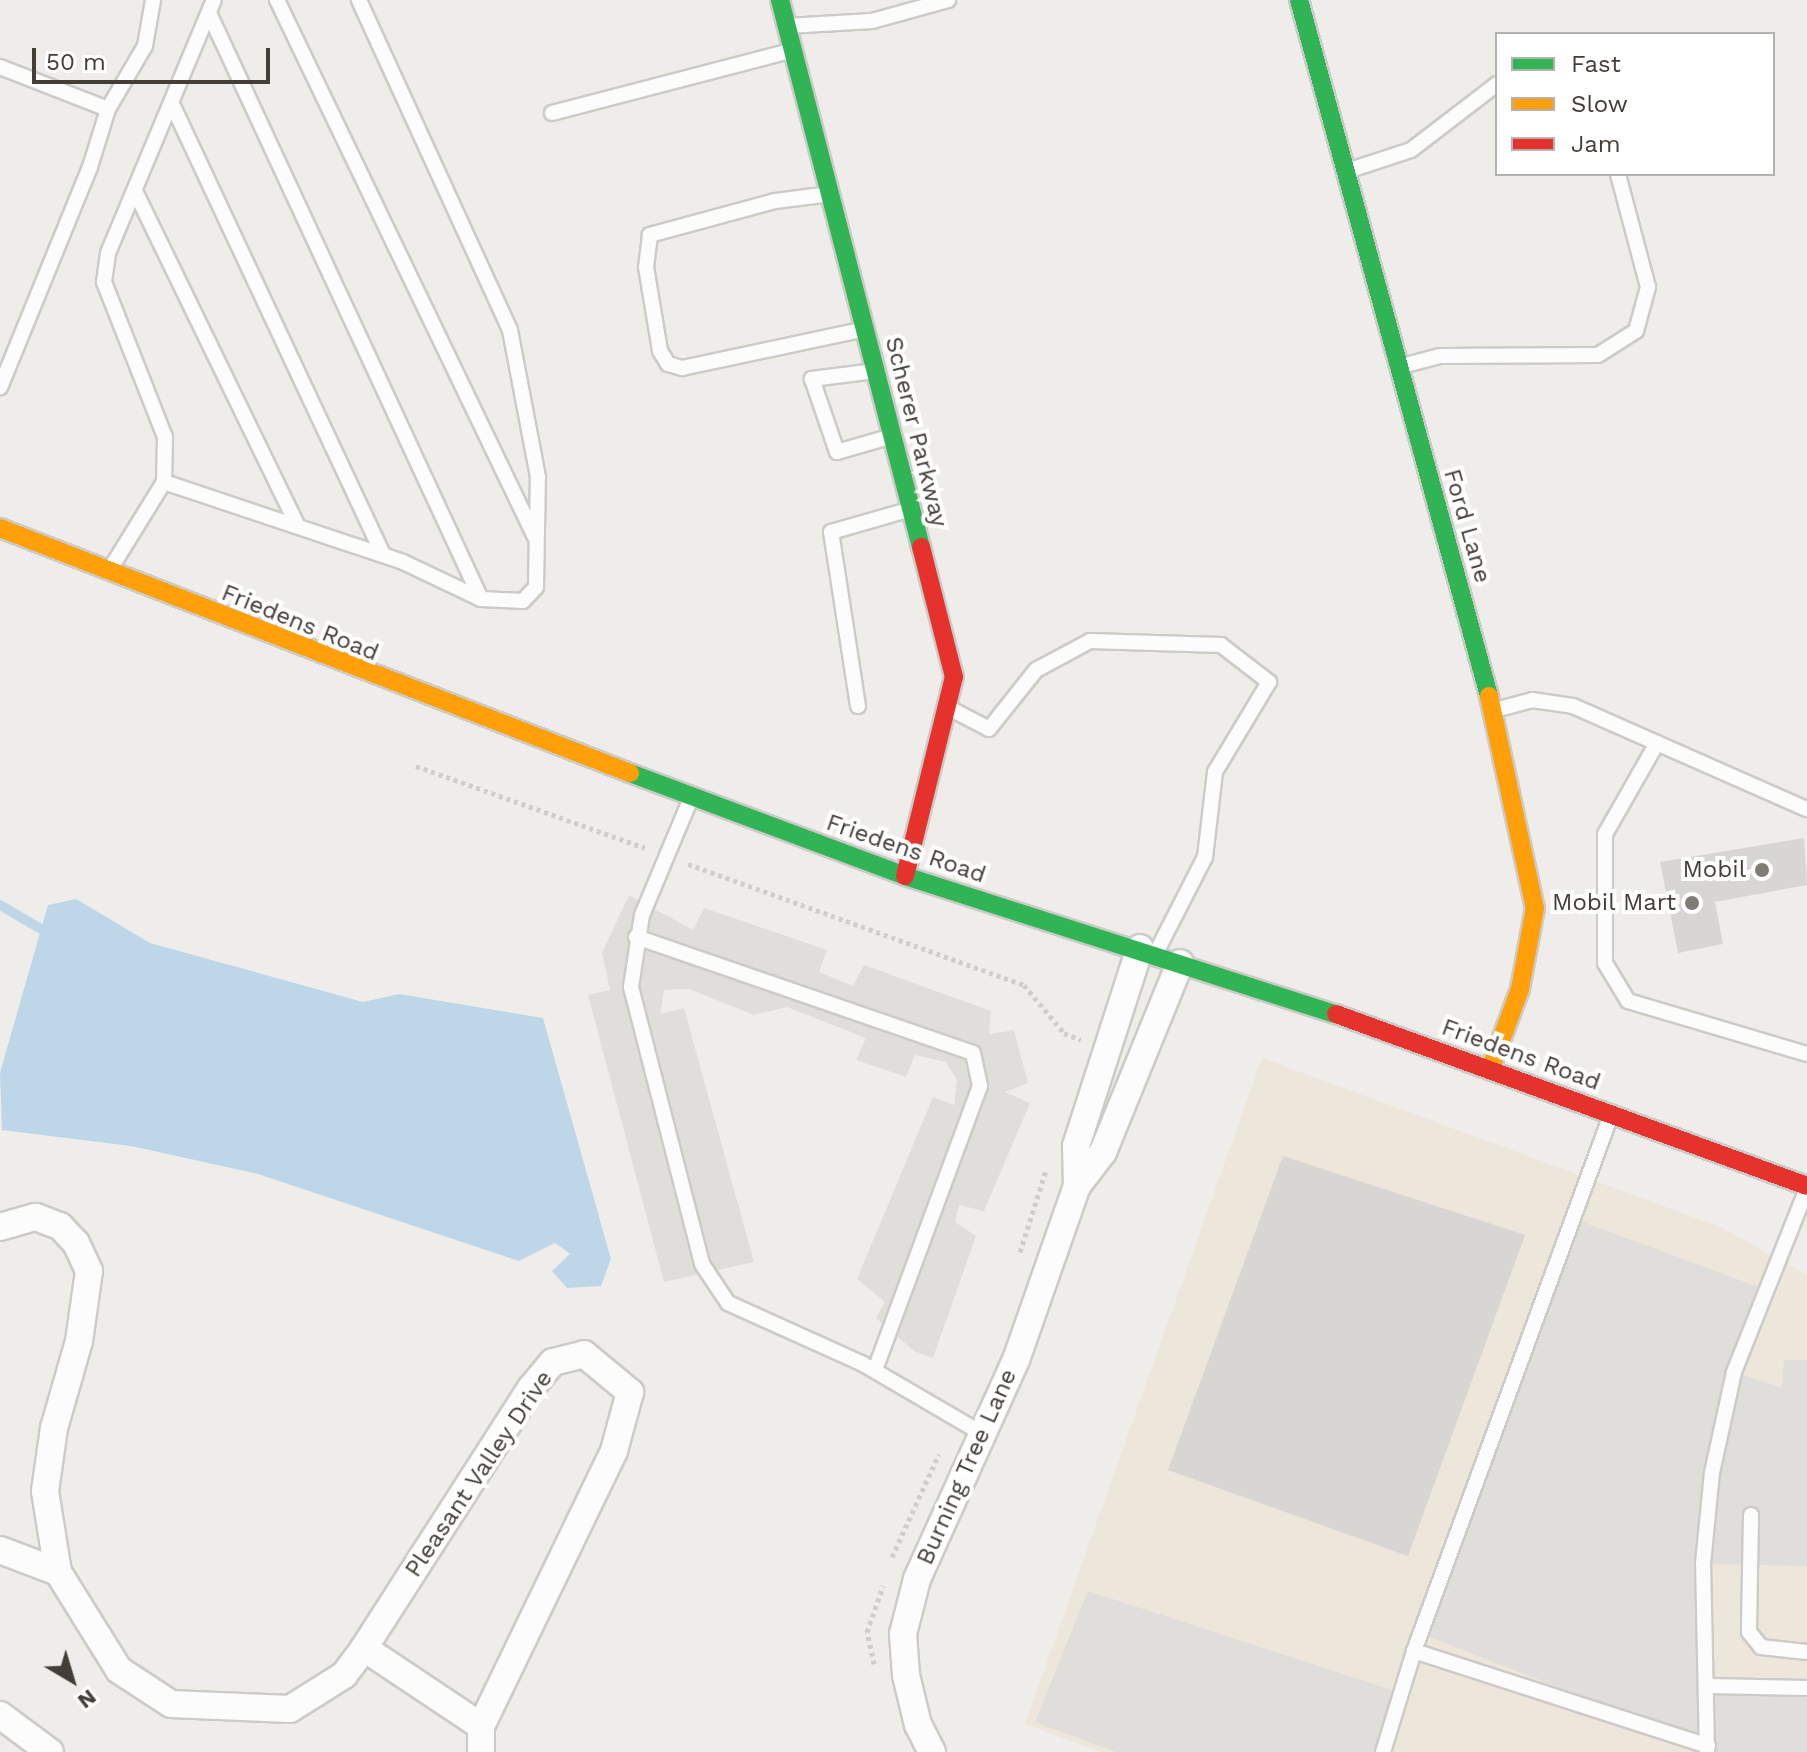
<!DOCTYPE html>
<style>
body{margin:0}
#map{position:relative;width:1807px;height:1752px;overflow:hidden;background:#efede9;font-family:"Work Sans",sans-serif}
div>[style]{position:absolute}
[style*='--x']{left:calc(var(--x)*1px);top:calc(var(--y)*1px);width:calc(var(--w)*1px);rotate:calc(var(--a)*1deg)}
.commercial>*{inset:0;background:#ede6da}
.parking>*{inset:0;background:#e0deda}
.water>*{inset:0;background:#bed7e8}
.stream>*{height:10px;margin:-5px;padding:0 5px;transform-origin:5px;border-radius:5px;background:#bed7e8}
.building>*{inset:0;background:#d8d6d2}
.path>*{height:5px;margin-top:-2.5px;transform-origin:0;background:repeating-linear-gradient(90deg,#cfcecb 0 4px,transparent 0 8px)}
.roads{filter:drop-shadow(2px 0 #cdcbc7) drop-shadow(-2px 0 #cdcbc7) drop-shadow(0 2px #cdcbc7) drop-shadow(0 -2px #cdcbc7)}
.lane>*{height:14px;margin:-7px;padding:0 7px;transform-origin:7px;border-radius:7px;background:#fdfcfc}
.street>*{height:26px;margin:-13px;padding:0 13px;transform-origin:13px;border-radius:13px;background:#fdfcfc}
.fast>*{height:18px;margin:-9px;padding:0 9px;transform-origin:9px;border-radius:9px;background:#30b455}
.slow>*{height:18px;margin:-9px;padding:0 9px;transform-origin:9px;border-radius:9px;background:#ff9f0a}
.jam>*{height:18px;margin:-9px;padding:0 9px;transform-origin:9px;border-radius:9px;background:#e5322d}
.dots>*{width:22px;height:22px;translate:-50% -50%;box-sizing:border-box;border:4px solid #fff;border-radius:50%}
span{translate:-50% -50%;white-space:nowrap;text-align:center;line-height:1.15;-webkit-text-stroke:8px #fff;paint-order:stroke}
.street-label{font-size:24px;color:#433e37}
.poi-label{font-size:24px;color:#433e37}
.right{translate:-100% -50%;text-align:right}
.legend{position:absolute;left:1495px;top:32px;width:280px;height:144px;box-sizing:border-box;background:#fff;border:2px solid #b4b2af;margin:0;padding:10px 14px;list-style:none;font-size:24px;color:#433e37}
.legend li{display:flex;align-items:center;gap:16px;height:40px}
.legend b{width:40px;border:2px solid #b4b2af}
.north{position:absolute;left:32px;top:1640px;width:80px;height:80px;-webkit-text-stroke:6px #fff;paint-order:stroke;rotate:142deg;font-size:22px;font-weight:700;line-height:32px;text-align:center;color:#433e37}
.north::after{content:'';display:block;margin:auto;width:28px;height:36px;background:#433e37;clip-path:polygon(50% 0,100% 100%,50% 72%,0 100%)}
.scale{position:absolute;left:32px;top:48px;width:238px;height:36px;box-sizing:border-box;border:4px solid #433e37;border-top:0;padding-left:10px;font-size:24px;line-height:28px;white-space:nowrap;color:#433e37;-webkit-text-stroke:6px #fff;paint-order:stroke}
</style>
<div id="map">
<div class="commercial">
<i style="clip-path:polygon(1262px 1058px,1720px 1227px,1807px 1275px,1807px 1752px,1101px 1752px,1025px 1724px)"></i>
</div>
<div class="parking">
<i style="clip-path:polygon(629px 895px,693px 930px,704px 908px,827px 950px,819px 972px,853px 986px,864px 965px,991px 1011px,989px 1034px,1014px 1030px,1028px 1083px,1005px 1092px,1030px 1103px,984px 1211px,959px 1205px,955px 1222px,976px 1236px,933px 1358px,914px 1351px,876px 1318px,885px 1302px,857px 1279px,933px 1097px,954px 1105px,957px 1080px,946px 1062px,915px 1055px,906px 1077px,856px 1060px,866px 1038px,787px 1007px,754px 1015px,689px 989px,664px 990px,660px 1014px,684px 1008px,754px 1262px,664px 1282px,588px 995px,610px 990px,602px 953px)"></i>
<i style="clip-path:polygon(1572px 1218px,1764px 1289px,1734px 1372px,1782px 1388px,1784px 1360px,1807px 1360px,1807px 1566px,1703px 1564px,1709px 1686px,1807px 1688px,1807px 1752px,1707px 1752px,1707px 1746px,1420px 1633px)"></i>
<i style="clip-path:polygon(1088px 1591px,1401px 1693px,1383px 1752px,1116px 1752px,1035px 1722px)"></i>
</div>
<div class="water">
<i style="clip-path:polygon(76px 899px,150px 943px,363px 1002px,399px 994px,543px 1018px,611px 1259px,601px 1286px,567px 1288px,552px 1271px,570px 1254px,555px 1243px,519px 1261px,258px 1174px,131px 1146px,2px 1130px,0 1073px,48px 905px)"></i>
</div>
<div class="stream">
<i style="--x:0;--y:905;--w:48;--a:30.3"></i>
</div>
<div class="building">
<i style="clip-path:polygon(1804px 838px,1807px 885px,1715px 902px,1723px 944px,1678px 953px,1660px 862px)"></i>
<i style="clip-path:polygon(1283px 1156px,1525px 1235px,1408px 1556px,1168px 1470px)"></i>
</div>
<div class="path">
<i style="--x:416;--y:766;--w:243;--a:19.7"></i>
<i style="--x:688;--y:864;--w:357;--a:19.8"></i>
<i style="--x:1024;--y:985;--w:62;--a:50.2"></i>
<i style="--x:1064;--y:1033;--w:18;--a:22"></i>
<i style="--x:1020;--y:1252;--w:86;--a:-72.4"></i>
<i style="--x:892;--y:1557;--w:113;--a:-65.5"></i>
<i style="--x:874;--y:1664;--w:33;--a:-102"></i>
<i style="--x:867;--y:1632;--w:49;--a:-70.8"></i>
</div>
<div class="roads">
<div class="lane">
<i style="--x:277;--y:0;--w:596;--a:64.34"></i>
<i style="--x:209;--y:13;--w:646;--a:65.1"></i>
<i style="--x:787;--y:26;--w:85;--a:-3.4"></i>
<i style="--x:872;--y:21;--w:79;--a:-15.4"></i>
<i style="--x:0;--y:67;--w:116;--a:21.3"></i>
<i style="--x:108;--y:109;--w:61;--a:107.2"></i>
<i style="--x:90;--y:167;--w:238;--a:112.2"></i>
<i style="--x:172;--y:104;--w:498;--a:64.9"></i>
<i style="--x:108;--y:109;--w:73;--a:-59.6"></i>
<i style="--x:145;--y:46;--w:47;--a:-80.1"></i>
<i style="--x:552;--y:113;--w:249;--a:-14.6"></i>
<i style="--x:1347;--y:171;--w:67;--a:-18.2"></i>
<i style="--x:1411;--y:150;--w:108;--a:-37.5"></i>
<i style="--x:135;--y:191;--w:371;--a:64.1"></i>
<i style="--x:830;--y:194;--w:55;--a:172.7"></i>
<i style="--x:775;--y:201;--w:130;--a:164.8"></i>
<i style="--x:650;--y:235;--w:32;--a:97"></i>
<i style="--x:646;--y:267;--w:85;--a:80.5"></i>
<i style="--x:660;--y:351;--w:15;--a:58"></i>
<i style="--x:668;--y:364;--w:15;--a:16"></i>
<i style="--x:682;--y:368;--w:187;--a:-12"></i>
<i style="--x:1402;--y:366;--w:38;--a:-15"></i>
<i style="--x:1439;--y:356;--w:159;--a:-0.4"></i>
<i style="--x:1598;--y:355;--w:45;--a:-32.3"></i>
<i style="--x:1636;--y:331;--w:46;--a:-74.7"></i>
<i style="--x:1648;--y:287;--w:117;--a:-104.9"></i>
<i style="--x:875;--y:371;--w:64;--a:172.8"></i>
<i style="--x:812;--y:379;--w:77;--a:71.1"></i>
<i style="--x:837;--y:452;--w:54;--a:-16.1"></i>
<i style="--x:164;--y:482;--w:252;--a:18.5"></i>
<i style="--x:403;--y:562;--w:86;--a:25.4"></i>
<i style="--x:481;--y:599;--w:42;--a:2.7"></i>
<i style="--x:523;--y:601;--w:19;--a:-47"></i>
<i style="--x:536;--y:587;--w:110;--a:-89"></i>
<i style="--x:538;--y:477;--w:150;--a:-100.8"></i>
<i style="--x:510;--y:330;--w:363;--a:-114.6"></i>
<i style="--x:109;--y:571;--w:105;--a:-58.3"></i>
<i style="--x:164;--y:482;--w:45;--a:-88.7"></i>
<i style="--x:165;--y:437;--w:167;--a:-111.5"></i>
<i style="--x:104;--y:282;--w:29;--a:-82"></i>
<i style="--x:108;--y:253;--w:274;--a:-67.3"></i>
<i style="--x:858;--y:706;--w:176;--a:-98.8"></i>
<i style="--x:831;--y:532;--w:83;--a:-16"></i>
<i style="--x:947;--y:707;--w:47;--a:27.6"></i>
<i style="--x:989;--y:729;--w:75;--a:-51.5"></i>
<i style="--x:1036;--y:670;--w:61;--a:-28.2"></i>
<i style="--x:1090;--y:641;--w:131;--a:1.7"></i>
<i style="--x:1221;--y:645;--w:61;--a:37.6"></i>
<i style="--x:1269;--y:682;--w:105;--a:121"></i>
<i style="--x:1215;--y:772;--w:86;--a:96.7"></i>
<i style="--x:1205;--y:857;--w:106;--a:117.1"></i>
<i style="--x:1495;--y:710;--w:38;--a:-15"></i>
<i style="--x:1532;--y:700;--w:41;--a:8.3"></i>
<i style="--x:1573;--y:706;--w:256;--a:23.8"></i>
<i style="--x:1657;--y:743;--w:105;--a:119.7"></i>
<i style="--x:1605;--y:834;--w:129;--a:90"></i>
<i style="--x:1605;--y:963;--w:44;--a:58.8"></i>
<i style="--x:1628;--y:1001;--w:187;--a:16.5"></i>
<i style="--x:691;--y:798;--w:127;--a:112.7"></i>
<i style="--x:642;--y:915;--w:73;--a:98.7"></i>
<i style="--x:631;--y:987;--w:286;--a:75.6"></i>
<i style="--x:702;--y:1264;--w:47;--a:56.3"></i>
<i style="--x:728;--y:1303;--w:148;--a:24.3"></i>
<i style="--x:863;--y:1364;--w:139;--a:30.3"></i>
<i style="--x:636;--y:937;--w:356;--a:19"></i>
<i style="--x:973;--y:1053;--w:34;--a:78"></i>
<i style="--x:980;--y:1086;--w:303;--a:110.3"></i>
<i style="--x:1751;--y:1515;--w:117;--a:91"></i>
<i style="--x:1749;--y:1632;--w:19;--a:51"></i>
<i style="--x:1761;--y:1647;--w:46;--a:6.2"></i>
<i style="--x:1414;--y:1651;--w:571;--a:-69.82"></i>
<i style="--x:1709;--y:1686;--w:98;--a:1.2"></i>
<i style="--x:1383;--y:1752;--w:106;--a:-72.9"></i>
<i style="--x:1414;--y:1651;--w:309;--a:17.9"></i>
<i style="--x:1707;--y:1752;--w:188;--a:-91.2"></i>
<i style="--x:1703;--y:1564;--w:91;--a:-84.4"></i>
<i style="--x:1712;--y:1473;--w:103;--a:-77.7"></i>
<i style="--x:1734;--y:1372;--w:197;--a:-68.3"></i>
</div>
<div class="street">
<i style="--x:1077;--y:1186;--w:40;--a:-91.4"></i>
<i style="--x:1076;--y:1146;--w:208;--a:-72.1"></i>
<i style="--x:0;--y:1227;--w:37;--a:-16"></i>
<i style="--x:36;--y:1217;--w:26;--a:21"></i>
<i style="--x:60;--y:1226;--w:23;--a:47"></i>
<i style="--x:76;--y:1243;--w:31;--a:65"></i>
<i style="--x:89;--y:1271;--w:71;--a:98.1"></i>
<i style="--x:79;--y:1341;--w:91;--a:106"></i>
<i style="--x:54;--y:1428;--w:64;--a:98.1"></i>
<i style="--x:45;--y:1491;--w:82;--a:80.9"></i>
<i style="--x:0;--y:1550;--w:62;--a:20.8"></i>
<i style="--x:58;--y:1572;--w:115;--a:58.1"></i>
<i style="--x:119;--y:1670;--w:62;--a:33.2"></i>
<i style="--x:171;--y:1704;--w:119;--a:2.4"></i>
<i style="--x:290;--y:1709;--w:64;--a:-32.2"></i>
<i style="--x:344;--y:1675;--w:34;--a:-53"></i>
<i style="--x:364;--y:1648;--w:141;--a:33.7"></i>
<i style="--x:481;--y:1726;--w:26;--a:90"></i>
<i style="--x:364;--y:1648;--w:309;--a:-57.3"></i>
<i style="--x:531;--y:1388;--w:34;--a:-50"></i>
<i style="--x:553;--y:1362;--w:32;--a:-14"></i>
<i style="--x:584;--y:1354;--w:60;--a:39.6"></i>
<i style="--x:630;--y:1392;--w:61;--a:105.2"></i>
<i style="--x:614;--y:1451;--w:305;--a:115.8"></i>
<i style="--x:0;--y:1715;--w:62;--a:36.5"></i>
<i style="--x:932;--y:1752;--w:30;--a:-117"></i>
<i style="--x:918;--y:1725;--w:51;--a:-103.5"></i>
<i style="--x:906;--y:1675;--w:41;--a:-94.2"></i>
<i style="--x:903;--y:1634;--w:57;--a:-75.7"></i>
<i style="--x:917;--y:1579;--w:240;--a:-65.7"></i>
<i style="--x:1016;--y:1360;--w:184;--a:-70.7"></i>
<i style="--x:1077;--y:1186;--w:43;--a:-52.6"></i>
<i style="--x:1103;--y:1152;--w:204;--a:-67.8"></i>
</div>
<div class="fast">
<i style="--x:780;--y:0;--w:565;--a:75.55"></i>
<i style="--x:1299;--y:0;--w:721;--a:74.73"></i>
<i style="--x:630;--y:773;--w:294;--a:20.5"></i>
<i style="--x:905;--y:876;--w:453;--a:17.8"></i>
</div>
<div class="slow">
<i style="--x:0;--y:528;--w:676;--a:21.25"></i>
<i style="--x:1489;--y:696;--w:217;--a:77.8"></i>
<i style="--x:1535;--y:908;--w:82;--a:100.5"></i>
<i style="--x:1520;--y:989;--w:83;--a:110.4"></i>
</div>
<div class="jam">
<i style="--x:905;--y:876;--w:205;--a:-76.2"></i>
<i style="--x:954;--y:677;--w:134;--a:-104.2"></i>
<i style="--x:1336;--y:1014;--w:501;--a:20.06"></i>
</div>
</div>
<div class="dots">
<i style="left:1762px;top:870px;background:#7f7b75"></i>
<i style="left:1692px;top:903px;background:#7f7b75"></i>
</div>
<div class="street-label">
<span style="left:916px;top:432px;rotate:76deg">Scherer Parkway</span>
<span style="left:1467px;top:526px;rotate:74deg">Ford Lane</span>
<span style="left:300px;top:623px;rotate:22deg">Friedens Road</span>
<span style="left:906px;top:849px;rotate:19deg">Friedens Road</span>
<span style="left:1521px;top:1055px;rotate:20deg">Friedens Road</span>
<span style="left:967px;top:1467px;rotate:-66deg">Burning Tree Lane</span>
<span style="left:479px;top:1474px;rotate:-56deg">Pleasant Valley Drive</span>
</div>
<div class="poi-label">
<span class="right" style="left:1746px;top:870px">Mobil</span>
<span class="right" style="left:1676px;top:903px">Mobil Mart</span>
</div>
<ul class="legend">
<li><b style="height:10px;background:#30b455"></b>Fast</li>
<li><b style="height:10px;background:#ff9f0a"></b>Slow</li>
<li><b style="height:10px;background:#e5322d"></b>Jam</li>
</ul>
<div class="north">N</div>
<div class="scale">50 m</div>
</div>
